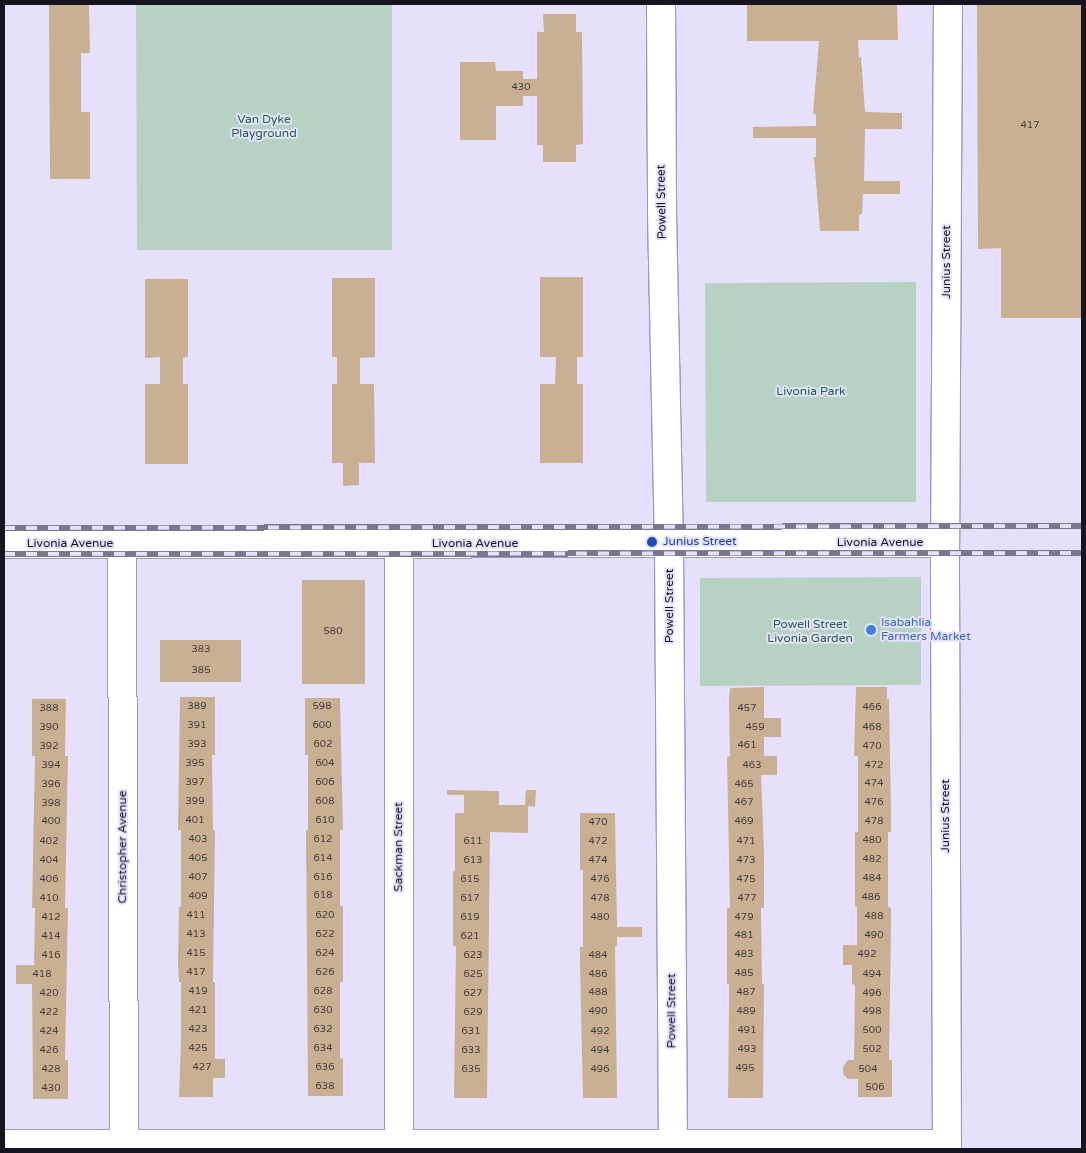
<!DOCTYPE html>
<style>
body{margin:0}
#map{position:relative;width:1086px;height:1153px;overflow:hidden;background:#e6e0fd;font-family:"Varela Round",sans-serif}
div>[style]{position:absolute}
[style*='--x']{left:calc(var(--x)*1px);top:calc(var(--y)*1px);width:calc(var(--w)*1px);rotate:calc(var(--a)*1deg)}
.green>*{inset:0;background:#b7d1c3}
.building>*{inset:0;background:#cab093}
.roads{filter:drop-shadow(1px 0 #9e97b9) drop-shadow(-1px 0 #9e97b9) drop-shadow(0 1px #9e97b9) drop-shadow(0 -1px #9e97b9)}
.street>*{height:28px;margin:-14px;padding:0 14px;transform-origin:14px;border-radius:14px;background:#fff}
.rail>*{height:5.5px;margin-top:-2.75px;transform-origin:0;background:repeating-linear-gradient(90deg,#e6e0fd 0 11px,#7c778c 0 22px);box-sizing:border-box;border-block:1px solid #7c778c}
.dots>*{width:14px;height:14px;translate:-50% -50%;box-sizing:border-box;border:2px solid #e6e0fd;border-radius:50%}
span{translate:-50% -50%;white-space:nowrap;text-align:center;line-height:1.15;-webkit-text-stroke:4px #e6e0fd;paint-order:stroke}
.number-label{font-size:10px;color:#443b3d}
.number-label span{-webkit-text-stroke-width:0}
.park-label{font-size:12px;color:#1e6347}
.street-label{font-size:12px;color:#171420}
.transit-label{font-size:12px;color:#164399}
.left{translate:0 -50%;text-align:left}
.shop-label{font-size:12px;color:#366cbe}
.frame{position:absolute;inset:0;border:5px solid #171420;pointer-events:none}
</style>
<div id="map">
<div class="green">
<i style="clip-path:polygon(136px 4px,392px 4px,392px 250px,137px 250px)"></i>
<i style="clip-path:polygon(916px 282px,916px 502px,706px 502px,705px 283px)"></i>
<i style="clip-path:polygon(921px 577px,921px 685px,700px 686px,700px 578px)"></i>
</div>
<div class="building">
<i style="clip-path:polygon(49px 4px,89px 4px,90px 53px,81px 53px,81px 112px,90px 112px,90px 179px,50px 179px)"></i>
<i style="clip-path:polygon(747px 4px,897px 4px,898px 40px,858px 40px,859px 58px,861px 57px,865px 112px,902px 113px,902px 129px,865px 129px,864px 181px,900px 181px,900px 194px,863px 194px,862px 214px,859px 215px,859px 231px,820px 231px,814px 157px,816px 157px,816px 138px,753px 138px,753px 127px,816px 126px,816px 114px,813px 114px,819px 41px,747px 41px)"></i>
<i style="clip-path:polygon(977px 4px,1082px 4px,1082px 318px,1001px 318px,1001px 248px,978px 249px)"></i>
<i style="clip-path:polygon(543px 14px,576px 14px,576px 32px,582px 32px,583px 144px,576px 145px,576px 162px,543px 162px,543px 145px,537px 145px,537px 96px,523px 96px,523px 106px,496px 106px,496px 140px,460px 140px,460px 62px,495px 62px,496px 71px,523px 71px,523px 79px,537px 79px,537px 32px,544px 32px)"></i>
<i style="clip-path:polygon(540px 277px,583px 277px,583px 357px,577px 357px,577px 384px,583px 384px,583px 463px,540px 463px,540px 384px,555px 384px,556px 357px,540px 357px)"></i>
<i style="clip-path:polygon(332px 278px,375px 278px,375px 357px,360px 358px,360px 384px,374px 384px,375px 463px,359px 463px,359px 485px,343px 486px,343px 463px,332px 463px,332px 384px,337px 384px,337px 357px,332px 357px)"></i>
<i style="clip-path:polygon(145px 279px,188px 279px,188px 357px,183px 358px,183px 384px,188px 384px,188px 464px,145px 464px,145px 384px,160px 384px,160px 357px,145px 358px)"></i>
<i style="clip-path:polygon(302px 580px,365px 580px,365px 684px,302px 684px)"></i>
<i style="clip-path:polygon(160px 640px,241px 640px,241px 682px,160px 682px)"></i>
<i style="clip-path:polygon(764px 687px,764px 718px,781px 718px,781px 737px,764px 737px,764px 756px,777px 756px,777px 775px,761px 775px,764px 851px,764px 908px,761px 908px,762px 984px,764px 984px,763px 1098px,728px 1098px,729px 1003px,729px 984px,727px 984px,727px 908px,730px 908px,727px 757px,730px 756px,729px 699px,730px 688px)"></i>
<i style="clip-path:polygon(856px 687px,887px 687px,887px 699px,889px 699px,891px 813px,891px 832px,888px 832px,888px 907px,891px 908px,891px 926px,889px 1060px,892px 1060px,892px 1097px,858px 1097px,858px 1079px,848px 1079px,843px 1074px,843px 1067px,848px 1060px,854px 1060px,855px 985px,852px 984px,852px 965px,843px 965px,843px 945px,857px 945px,857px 907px,855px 907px,855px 832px,858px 832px,858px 756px,854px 756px)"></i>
<i style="clip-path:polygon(180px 697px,215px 697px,215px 755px,212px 755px,213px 830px,215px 830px,213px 982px,215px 982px,215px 1059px,225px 1059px,225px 1078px,213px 1078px,213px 1097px,179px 1097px,181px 1040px,181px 982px,179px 982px,178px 963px,179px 907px,181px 907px,181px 830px,178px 830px)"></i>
<i style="clip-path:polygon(305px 698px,340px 698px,343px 830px,340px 830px,340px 906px,343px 906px,343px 982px,340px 982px,340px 1059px,343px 1058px,343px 1096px,308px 1096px,306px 830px,308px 830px,308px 755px,305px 755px)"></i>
<i style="clip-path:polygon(32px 699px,66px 699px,65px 756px,68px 756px,65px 908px,68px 908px,65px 1060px,68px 1060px,68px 1099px,33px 1099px,32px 984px,16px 984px,16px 965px,34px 965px,35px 908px,32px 908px,35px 756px,32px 756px)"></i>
<i style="clip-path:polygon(447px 790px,499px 791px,499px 805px,525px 805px,526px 790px,536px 790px,535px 807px,528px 806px,528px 833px,490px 832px,487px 1098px,454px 1098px,456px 946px,453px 946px,453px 871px,455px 871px,455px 813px,464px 813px,464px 795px,447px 795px)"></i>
<i style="clip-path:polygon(580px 813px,615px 813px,617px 927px,642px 927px,642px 937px,617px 937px,617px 946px,615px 946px,617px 1098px,583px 1098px,580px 965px,580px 947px,583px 947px,583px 870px,580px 870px)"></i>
</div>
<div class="roads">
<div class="street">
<i style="--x:661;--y:4;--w:209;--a:89.7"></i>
<i style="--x:662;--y:213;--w:332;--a:88.8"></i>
<i style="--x:669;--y:545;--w:604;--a:89.62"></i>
<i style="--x:4;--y:544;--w:941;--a:-0.06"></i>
<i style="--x:399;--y:544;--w:605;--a:90"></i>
<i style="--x:122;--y:545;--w:604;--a:89.81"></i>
<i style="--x:4;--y:1144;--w:943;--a:0"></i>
<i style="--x:947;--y:1149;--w:581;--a:-90.2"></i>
<i style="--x:945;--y:568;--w:564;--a:-89.7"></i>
</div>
</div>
<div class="rail">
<i style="--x:4;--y:528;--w:1078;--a:-0.11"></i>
<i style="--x:4;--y:554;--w:1078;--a:-0.05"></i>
</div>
<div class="dots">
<i style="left:652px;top:542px;background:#1a4fb4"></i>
<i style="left:871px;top:630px;background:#3f7fe0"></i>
</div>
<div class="number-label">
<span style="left:521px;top:88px">430</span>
<span style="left:1030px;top:126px">417</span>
<span style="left:333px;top:632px">580</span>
<span style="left:201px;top:650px">383</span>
<span style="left:201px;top:671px">385</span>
<span style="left:197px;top:707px">389</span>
<span style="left:322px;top:707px">598</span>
<span style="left:872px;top:708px">466</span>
<span style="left:49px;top:709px">388</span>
<span style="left:747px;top:709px">457</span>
<span style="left:197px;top:726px">391</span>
<span style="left:322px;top:726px">600</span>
<span style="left:49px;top:728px">390</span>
<span style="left:755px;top:728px">459</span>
<span style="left:872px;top:728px">468</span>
<span style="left:197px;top:745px">393</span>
<span style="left:323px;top:745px">602</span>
<span style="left:747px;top:746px">461</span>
<span style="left:49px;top:747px">392</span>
<span style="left:872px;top:747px">470</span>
<span style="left:195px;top:764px">395</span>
<span style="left:325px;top:764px">604</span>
<span style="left:51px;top:766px">394</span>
<span style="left:752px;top:766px">463</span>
<span style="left:874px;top:766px">472</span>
<span style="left:195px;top:783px">397</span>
<span style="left:325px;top:783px">606</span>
<span style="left:874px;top:784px">474</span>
<span style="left:51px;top:785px">396</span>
<span style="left:744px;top:785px">465</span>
<span style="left:195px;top:802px">399</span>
<span style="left:325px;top:802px">608</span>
<span style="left:744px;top:803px">467</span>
<span style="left:874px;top:803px">476</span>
<span style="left:51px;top:804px">398</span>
<span style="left:195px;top:821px">401</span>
<span style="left:325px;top:821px">610</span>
<span style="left:51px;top:822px">400</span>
<span style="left:744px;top:822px">469</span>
<span style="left:874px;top:822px">478</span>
<span style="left:598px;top:823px">470</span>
<span style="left:198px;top:840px">403</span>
<span style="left:323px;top:840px">612</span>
<span style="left:872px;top:841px">480</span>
<span style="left:49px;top:842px">402</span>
<span style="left:473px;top:842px">611</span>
<span style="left:598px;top:842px">472</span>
<span style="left:746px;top:842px">471</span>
<span style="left:198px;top:859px">405</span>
<span style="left:323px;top:859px">614</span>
<span style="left:872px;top:860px">482</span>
<span style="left:49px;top:861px">404</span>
<span style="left:473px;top:861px">613</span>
<span style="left:598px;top:861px">474</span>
<span style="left:746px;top:861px">473</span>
<span style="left:198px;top:878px">407</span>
<span style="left:323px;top:878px">616</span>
<span style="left:872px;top:879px">484</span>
<span style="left:49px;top:880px">406</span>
<span style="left:470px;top:880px">615</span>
<span style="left:600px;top:880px">476</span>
<span style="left:746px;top:880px">475</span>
<span style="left:323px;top:896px">618</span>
<span style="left:198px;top:897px">409</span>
<span style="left:871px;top:898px">486</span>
<span style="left:49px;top:899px">410</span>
<span style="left:470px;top:899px">617</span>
<span style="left:600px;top:899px">478</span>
<span style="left:747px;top:899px">477</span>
<span style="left:196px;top:916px">411</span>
<span style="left:325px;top:916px">620</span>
<span style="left:874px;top:917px">488</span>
<span style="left:51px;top:918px">412</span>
<span style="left:470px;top:918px">619</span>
<span style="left:600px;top:918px">480</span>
<span style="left:744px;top:918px">479</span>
<span style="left:196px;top:935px">413</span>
<span style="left:325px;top:935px">622</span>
<span style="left:744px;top:936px">481</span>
<span style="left:874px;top:936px">490</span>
<span style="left:51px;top:937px">414</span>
<span style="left:470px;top:937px">621</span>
<span style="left:196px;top:954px">415</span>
<span style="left:325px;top:954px">624</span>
<span style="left:744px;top:955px">483</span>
<span style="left:867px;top:955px">492</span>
<span style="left:51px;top:956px">416</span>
<span style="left:473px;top:956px">623</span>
<span style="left:598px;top:956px">484</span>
<span style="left:196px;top:973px">417</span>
<span style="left:325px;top:973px">626</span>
<span style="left:744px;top:974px">485</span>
<span style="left:42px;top:975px">418</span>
<span style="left:473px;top:975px">625</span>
<span style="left:598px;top:975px">486</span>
<span style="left:872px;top:975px">494</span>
<span style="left:198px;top:992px">419</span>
<span style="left:323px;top:992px">628</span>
<span style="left:598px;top:993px">488</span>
<span style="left:746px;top:993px">487</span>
<span style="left:49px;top:994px">420</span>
<span style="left:473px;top:994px">627</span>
<span style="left:872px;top:994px">496</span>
<span style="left:198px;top:1011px">421</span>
<span style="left:323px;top:1011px">630</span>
<span style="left:598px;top:1012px">490</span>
<span style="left:746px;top:1012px">489</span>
<span style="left:872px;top:1012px">498</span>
<span style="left:49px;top:1013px">422</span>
<span style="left:473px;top:1013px">629</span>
<span style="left:198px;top:1030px">423</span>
<span style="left:323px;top:1030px">632</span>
<span style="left:747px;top:1031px">491</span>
<span style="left:872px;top:1031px">500</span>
<span style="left:49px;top:1032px">424</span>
<span style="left:471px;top:1032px">631</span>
<span style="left:600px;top:1032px">492</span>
<span style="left:198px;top:1049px">425</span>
<span style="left:323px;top:1049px">634</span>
<span style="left:747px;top:1050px">493</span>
<span style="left:872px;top:1050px">502</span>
<span style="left:49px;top:1051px">426</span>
<span style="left:471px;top:1051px">633</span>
<span style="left:600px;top:1051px">494</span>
<span style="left:202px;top:1068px">427</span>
<span style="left:325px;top:1068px">636</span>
<span style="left:745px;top:1069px">495</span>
<span style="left:51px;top:1070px">428</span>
<span style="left:471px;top:1070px">635</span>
<span style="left:600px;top:1070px">496</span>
<span style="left:868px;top:1070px">504</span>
<span style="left:325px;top:1087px">638</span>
<span style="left:875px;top:1088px">506</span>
<span style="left:51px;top:1089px">430</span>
</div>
<div class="park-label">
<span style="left:264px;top:127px">Van Dyke<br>Playground</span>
<span style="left:811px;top:392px">Livonia Park</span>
<span style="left:810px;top:632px">Powell Street<br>Livonia Garden</span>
</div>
<div class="street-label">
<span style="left:662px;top:202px;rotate:-91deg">Powell Street</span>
<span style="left:947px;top:262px;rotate:-90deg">Junius Street</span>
<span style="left:880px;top:543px">Livonia Avenue</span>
<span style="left:70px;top:544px">Livonia Avenue</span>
<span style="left:475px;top:544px">Livonia Avenue</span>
<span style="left:670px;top:606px;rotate:-90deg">Powell Street</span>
<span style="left:946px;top:816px;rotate:-90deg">Junius Street</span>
<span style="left:123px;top:847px;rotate:-90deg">Christopher Avenue</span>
<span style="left:399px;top:847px;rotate:-90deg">Sackman Street</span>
<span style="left:672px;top:1011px;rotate:-90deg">Powell Street</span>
</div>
<div class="transit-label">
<span class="left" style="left:663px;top:542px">Junius Street</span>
</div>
<div class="shop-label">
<span class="left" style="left:881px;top:630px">Isabahlia<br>Farmers Market</span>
</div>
<div class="frame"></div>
</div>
